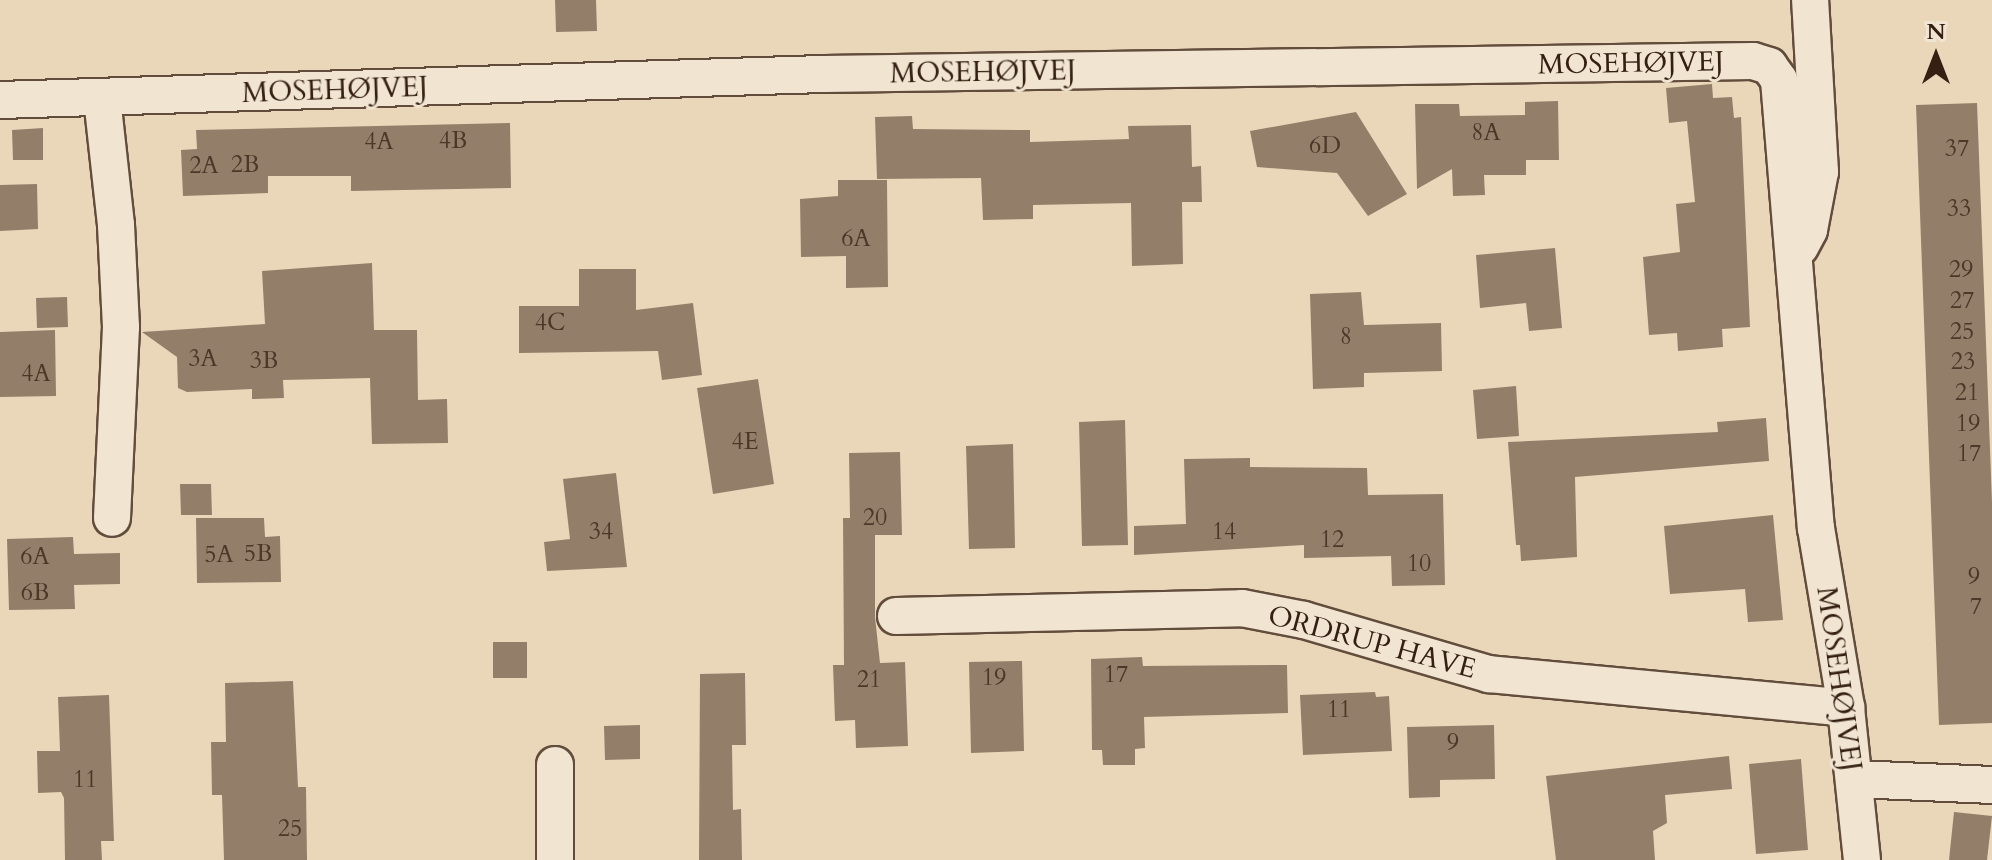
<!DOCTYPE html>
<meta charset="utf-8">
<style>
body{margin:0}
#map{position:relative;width:1992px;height:860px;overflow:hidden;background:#ead7ba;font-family:Cardo,serif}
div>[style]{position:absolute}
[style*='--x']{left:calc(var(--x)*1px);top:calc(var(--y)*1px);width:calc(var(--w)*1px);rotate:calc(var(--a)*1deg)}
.building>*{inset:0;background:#937f69}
.roads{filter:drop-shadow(2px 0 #624d3c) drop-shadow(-2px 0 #624d3c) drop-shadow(0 2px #624d3c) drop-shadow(0 -2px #624d3c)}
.street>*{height:36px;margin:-18px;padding:0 18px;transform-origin:18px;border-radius:18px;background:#f1e5d2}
span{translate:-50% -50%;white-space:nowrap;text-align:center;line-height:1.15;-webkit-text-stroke:6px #f1e5d2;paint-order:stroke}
.number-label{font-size:24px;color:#4c3728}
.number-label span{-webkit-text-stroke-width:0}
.street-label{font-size:28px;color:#341f12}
.north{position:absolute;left:1896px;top:16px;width:80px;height:80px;-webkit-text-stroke:6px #f1e5d2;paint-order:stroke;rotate:0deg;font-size:22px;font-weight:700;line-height:32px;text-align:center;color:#341f12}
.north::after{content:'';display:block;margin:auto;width:28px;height:36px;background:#341f12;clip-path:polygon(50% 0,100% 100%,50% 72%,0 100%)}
</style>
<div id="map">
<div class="building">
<i style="clip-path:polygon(555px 0,596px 0,597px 31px,556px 32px)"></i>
<i style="clip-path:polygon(1712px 84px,1713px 98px,1732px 97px,1734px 118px,1741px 117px,1750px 327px,1722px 329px,1723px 347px,1678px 351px,1677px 333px,1649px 335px,1643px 257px,1680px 252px,1676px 204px,1695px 202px,1687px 121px,1669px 123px,1666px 88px)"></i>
<i style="clip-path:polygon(1558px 101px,1559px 160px,1526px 160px,1526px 175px,1484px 175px,1485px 195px,1453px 196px,1452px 169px,1417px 189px,1415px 104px,1459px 104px,1460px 116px,1525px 115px,1525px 102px)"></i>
<i style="clip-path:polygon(1977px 103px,1992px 502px,1992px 723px,1939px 725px,1916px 105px)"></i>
<i style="clip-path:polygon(1356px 112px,1407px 194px,1368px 216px,1337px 173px,1257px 167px,1250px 131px)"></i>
<i style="clip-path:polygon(912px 116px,913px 129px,1030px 130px,1030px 142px,1129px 139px,1128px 126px,1191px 125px,1192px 167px,1201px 166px,1202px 202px,1182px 202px,1183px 264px,1132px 266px,1131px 203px,1033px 205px,1033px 219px,983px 220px,981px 178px,877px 179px,875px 117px)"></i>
<i style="clip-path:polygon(510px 123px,511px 188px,351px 191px,351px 176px,268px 176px,268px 193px,183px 196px,181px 150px,197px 149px,196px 130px)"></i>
<i style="clip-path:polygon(43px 128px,43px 160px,13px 160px,12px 130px)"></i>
<i style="clip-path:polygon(838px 180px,887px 180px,888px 287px,846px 288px,846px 256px,801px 257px,800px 199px,838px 196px)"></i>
<i style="clip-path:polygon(37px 184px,38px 229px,0 231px,0 185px)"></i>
<i style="clip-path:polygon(1555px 248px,1562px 328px,1529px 331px,1526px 303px,1480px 308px,1476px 255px)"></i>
<i style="clip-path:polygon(372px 263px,374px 330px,417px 330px,418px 400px,447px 399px,448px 443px,372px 444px,370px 378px,283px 380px,284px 398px,252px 399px,252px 389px,187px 392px,178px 388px,177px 357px,142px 332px,265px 324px,262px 271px)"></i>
<i style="clip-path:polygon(579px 269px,636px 269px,636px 310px,693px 303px,702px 375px,662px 380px,658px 351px,519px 353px,519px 306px,579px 306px)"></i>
<i style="clip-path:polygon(1361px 292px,1364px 325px,1441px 323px,1442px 371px,1364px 373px,1364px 387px,1313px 389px,1310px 294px)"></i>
<i style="clip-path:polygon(67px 297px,68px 327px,37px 328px,36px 298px)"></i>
<i style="clip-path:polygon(55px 330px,56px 396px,0 397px,0 332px)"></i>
<i style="clip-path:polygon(758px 379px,774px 484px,713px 494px,697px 388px)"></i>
<i style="clip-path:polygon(1516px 386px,1519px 436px,1477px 439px,1473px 390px)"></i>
<i style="clip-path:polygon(1766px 418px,1769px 461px,1575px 477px,1577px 557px,1521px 561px,1520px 545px,1516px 545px,1508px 442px,1718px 432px,1717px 422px)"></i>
<i style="clip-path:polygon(1125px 420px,1128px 545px,1082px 546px,1079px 422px)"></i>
<i style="clip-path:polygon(1013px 444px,1015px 548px,969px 549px,966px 446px)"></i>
<i style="clip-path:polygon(900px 452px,902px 535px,875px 535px,875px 617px,880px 663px,905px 662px,908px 746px,856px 748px,855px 720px,835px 721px,833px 665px,844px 665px,843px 518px,850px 518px,849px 453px)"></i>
<i style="clip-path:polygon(1250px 458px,1250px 467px,1367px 468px,1368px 495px,1443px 494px,1445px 585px,1392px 586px,1391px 556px,1304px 558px,1304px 545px,1134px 555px,1134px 526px,1186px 524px,1184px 459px)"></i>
<i style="clip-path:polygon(616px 473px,627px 567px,547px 571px,544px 542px,570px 539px,563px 479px)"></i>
<i style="clip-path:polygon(180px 484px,211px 484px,212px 515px,181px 515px)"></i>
<i style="clip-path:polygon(1773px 515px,1783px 620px,1748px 622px,1745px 589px,1670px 594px,1664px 526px)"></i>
<i style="clip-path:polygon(196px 518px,264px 518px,265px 537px,280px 536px,281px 582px,197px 583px)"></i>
<i style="clip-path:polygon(73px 537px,74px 554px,120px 553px,120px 584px,74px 585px,75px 609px,9px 610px,7px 539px)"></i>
<i style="clip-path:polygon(493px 642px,527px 642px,527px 678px,493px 678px)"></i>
<i style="clip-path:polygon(1142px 657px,1143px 666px,1287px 665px,1288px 713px,1144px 717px,1145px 748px,1135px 749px,1135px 765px,1103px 765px,1102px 750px,1092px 750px,1091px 659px)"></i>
<i style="clip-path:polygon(1022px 661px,1024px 751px,971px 753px,969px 662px)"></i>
<i style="clip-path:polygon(745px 673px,746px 745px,732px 745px,733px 810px,741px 809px,742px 860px,699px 860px,700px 674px)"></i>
<i style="clip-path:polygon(293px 681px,298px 787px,306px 787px,307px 860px,224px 860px,222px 795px,212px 795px,211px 742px,226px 742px,225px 683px)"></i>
<i style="clip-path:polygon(1375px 692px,1376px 697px,1389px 696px,1392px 751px,1303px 755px,1300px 695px)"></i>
<i style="clip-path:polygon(109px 695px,114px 841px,101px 841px,102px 860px,65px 860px,64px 798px,61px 792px,38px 793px,37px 751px,60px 751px,58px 697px)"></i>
<i style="clip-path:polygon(640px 725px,640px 759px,605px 760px,604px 726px)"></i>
<i style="clip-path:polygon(1494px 725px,1495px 779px,1440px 780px,1440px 797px,1409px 798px,1407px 727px)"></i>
<i style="clip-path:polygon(1729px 756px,1732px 789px,1665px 795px,1667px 823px,1653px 831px,1655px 860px,1556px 860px,1546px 776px)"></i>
<i style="clip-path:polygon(1801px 759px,1808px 850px,1756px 854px,1749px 764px)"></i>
<i style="clip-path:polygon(1954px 812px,1992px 816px,1987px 860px,1949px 860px)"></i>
</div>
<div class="roads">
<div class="street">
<i style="--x:102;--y:98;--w:128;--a:83.7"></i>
<i style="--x:116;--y:225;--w:102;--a:87.2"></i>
<i style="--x:121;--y:327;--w:191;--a:92.7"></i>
<i style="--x:0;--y:100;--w:824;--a:-1.81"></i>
<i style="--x:824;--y:74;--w:929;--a:-0.8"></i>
<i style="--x:1753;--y:61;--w:17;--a:17"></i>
<i style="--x:1769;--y:66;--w:17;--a:54"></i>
<i style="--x:1779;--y:80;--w:450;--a:85.3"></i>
<i style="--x:1816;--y:528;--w:182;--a:80.5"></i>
<i style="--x:1846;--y:708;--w:153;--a:84"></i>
<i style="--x:1800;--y:247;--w:19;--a:-62"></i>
<i style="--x:1809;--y:230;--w:59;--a:-79.3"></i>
<i style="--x:1820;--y:172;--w:172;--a:-93.3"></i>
<i style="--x:896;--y:616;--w:346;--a:-1.3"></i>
<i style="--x:1242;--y:608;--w:63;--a:11"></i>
<i style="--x:1304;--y:620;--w:193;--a:16.3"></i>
<i style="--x:1489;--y:674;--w:359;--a:5.4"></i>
<i style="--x:1855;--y:779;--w:137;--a:2.5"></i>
<i style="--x:555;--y:860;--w:95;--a:-90"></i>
</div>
</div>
<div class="number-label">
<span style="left:1486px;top:133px">8A</span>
<span style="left:453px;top:141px">4B</span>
<span style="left:379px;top:142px">4A</span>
<span style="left:1325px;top:146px">6D</span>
<span style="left:1957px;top:149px">37</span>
<span style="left:245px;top:165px">2B</span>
<span style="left:204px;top:166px">2A</span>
<span style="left:1959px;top:209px">33</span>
<span style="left:856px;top:239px">6A</span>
<span style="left:1961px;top:270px">29</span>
<span style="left:1962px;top:301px">27</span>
<span style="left:550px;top:323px">4C</span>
<span style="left:1962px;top:332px">25</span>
<span style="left:1346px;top:337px">8</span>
<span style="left:203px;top:359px">3A</span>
<span style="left:264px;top:361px">3B</span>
<span style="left:1963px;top:362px">23</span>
<span style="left:36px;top:374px">4A</span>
<span style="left:1967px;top:393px">21</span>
<span style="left:1968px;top:424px">19</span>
<span style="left:745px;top:442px">4E</span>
<span style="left:1969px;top:454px">17</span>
<span style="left:875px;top:518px">20</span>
<span style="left:601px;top:532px">34</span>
<span style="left:1224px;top:532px">14</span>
<span style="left:1332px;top:540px">12</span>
<span style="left:258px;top:554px">5B</span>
<span style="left:219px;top:555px">5A</span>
<span style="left:35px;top:557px">6A</span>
<span style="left:1419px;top:564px">10</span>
<span style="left:1974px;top:577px">9</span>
<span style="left:35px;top:593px">6B</span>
<span style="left:1976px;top:607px">7</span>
<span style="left:1116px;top:675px">17</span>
<span style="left:994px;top:678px">19</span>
<span style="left:869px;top:680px">21</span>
<span style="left:1339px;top:710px">11</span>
<span style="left:1453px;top:743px">9</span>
<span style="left:85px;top:780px">11</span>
<span style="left:290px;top:829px">25</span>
</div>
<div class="street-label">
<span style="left:1631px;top:63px;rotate:-1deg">MOSEHØJVEJ</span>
<span style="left:983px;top:72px;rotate:-1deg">MOSEHØJVEJ</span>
<span style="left:335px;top:90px;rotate:-2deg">MOSEHØJVEJ</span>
<span style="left:1372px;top:642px;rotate:15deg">ORDRUP HAVE</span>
<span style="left:1839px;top:679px;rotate:82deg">MOSEHØJVEJ</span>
</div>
<div class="north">N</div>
</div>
